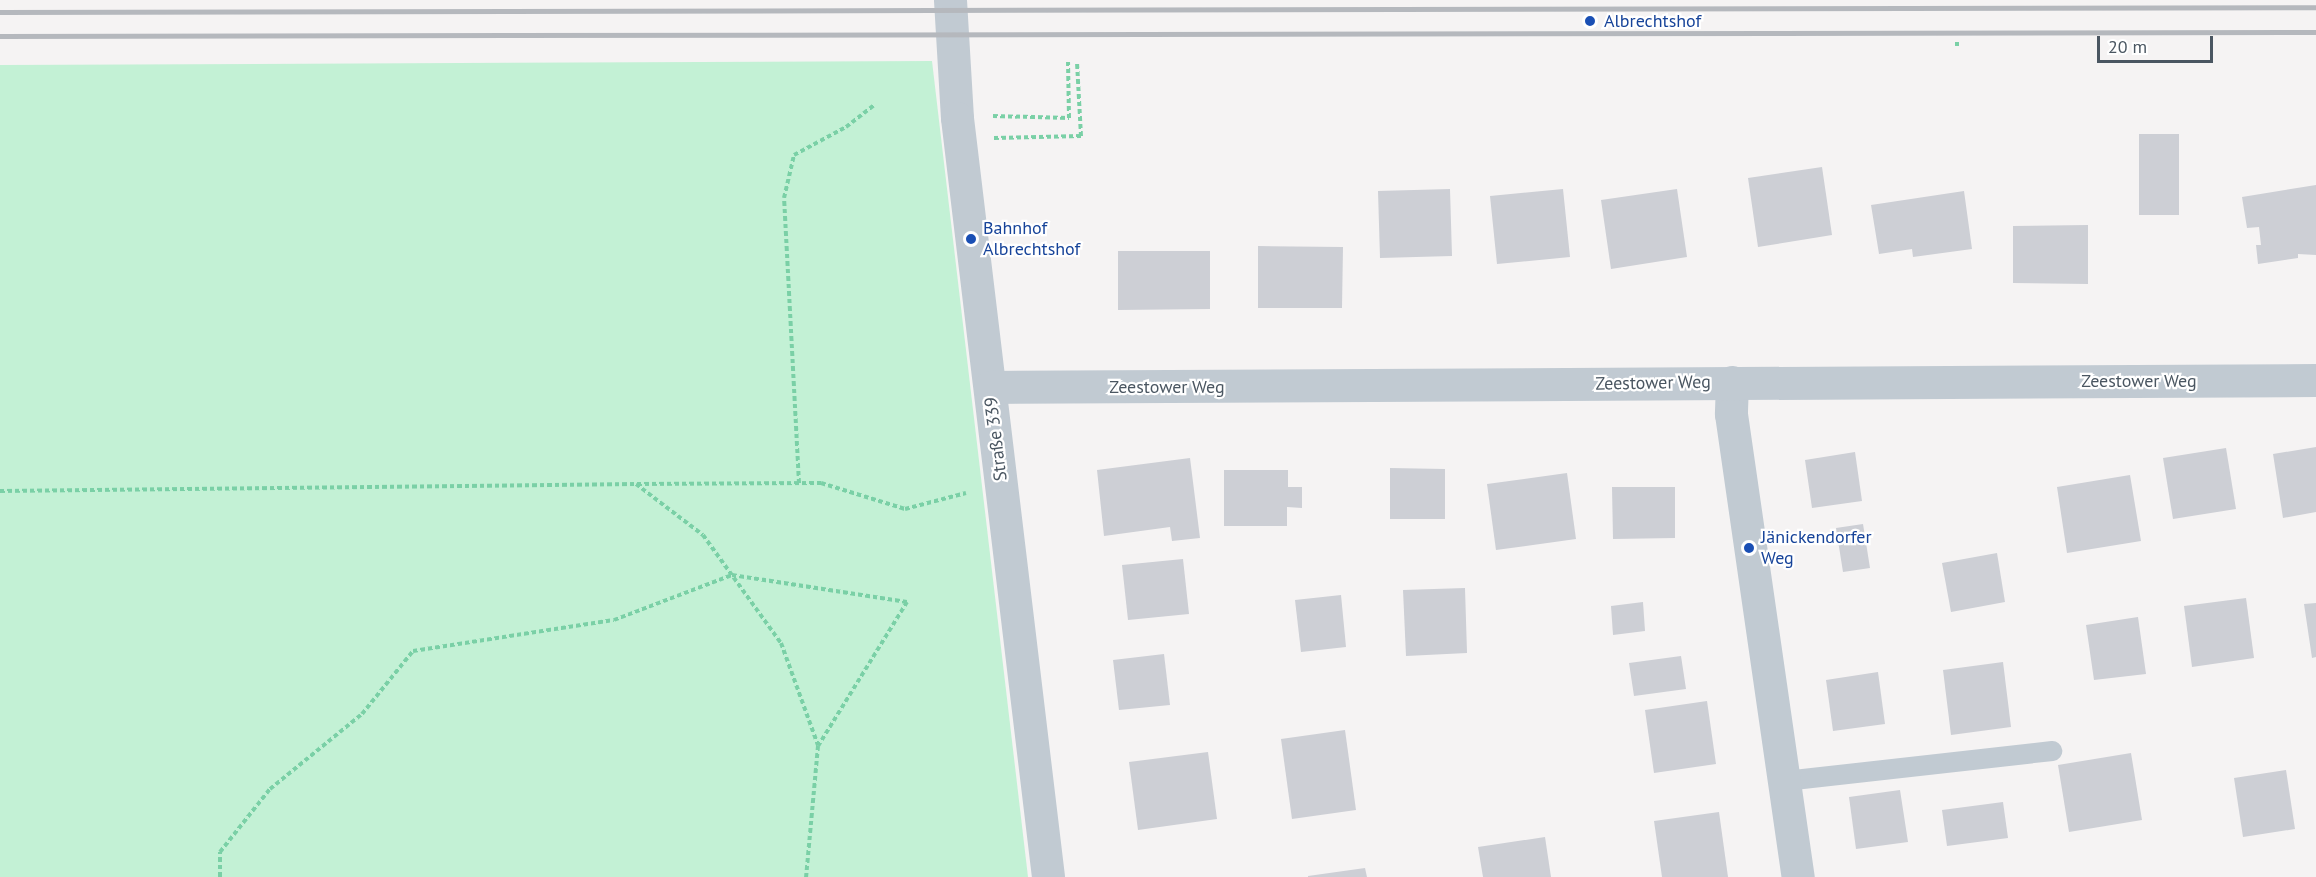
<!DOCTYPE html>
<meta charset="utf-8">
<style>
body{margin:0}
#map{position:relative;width:2316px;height:877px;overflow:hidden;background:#f5f3f3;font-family:"PT Sans",sans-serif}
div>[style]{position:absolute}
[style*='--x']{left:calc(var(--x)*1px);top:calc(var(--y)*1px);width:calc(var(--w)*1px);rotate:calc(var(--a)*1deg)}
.green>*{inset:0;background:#c3f1d5}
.building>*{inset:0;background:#cdcfd5}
.path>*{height:4px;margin-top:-2px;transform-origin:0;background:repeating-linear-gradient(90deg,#7ad0a6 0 4.5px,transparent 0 7.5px)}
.lane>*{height:20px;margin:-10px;padding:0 10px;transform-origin:10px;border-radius:10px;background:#c1cad2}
.street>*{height:33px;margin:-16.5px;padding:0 16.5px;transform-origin:16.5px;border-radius:16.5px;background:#c1cad2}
.rail>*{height:4.5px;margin:-2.25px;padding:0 2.25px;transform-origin:2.25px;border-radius:2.25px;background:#b5b8bd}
.dots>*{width:16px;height:16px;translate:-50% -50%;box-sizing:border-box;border:3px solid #fff;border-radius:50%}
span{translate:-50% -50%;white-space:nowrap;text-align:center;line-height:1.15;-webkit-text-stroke:4.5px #fff;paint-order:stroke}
.transit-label{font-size:18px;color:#164399}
.left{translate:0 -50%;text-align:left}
.street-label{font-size:18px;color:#4a5661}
.scale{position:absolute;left:2097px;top:36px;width:116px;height:27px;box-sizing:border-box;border:3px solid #4a5661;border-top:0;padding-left:8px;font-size:18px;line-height:21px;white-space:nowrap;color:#4a5661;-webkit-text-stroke:4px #fff;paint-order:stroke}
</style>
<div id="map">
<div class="green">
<i style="clip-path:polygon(932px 61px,1028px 877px,0 877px,0 65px)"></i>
</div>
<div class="building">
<i style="clip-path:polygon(2139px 134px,2179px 134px,2179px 215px,2139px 215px)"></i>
<i style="clip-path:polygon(1822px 167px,1832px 235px,1758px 247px,1748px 178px)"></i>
<i style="clip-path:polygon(2316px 185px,2316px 255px,2298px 254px,2298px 258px,2258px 264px,2256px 245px,2261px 245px,2259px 227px,2247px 228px,2242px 197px)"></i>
<i style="clip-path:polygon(1450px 189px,1452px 256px,1380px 258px,1378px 191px)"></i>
<i style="clip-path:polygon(1563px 189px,1570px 257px,1497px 264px,1490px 196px)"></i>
<i style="clip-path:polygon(1677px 189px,1687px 257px,1611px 269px,1601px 200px)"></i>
<i style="clip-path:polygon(1964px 191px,1972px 249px,1913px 257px,1912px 249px,1879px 254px,1871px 205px)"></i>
<i style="clip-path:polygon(2088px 225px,2088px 284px,2013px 283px,2013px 226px)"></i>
<i style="clip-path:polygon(1258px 246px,1343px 247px,1342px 308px,1258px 308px)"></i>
<i style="clip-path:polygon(1118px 251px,1210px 251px,1210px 309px,1118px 310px)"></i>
<i style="clip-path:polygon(2316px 447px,2316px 512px,2283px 518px,2273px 454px)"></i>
<i style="clip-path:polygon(2226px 448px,2236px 509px,2173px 519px,2163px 458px)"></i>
<i style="clip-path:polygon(1855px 452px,1862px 501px,1812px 508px,1805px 460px)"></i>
<i style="clip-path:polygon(1190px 458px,1200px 538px,1172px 541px,1170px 527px,1104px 536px,1097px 470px)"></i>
<i style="clip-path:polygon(1390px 468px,1445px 469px,1445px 519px,1390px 519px)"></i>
<i style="clip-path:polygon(1224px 470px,1288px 470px,1288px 487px,1302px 487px,1302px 508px,1287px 507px,1287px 526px,1224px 526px)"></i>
<i style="clip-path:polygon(1567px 473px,1576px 539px,1496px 550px,1487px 484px)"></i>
<i style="clip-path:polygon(2130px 475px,2141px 541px,2067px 553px,2057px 487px)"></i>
<i style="clip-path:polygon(1612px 487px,1675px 487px,1675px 538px,1613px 539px)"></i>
<i style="clip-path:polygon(1863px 524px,1870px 568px,1843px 572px,1836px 528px)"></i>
<i style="clip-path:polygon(1997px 553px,2005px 602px,1951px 612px,1942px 563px)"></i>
<i style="clip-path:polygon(1183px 559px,1189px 614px,1128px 620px,1122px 565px)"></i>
<i style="clip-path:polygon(1465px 588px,1467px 653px,1406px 656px,1403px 590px)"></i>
<i style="clip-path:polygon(1341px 595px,1346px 647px,1301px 652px,1295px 600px)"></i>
<i style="clip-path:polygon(2246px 598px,2254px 658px,2192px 667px,2184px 606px)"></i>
<i style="clip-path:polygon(1643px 602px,1645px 631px,1613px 635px,1611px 606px)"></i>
<i style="clip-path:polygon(2316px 603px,2316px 657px,2312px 658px,2304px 604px)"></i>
<i style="clip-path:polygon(2138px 617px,2146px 674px,2094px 680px,2086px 625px)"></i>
<i style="clip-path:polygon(1164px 654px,1170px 705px,1119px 710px,1113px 660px)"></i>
<i style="clip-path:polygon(1681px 656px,1686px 689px,1634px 696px,1629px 663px)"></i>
<i style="clip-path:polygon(2003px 662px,2011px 727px,1951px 735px,1943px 670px)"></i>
<i style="clip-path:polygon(1878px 672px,1885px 724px,1833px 731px,1826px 680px)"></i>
<i style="clip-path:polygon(1707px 701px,1716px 764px,1654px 773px,1645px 710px)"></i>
<i style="clip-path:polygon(1345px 730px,1356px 810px,1292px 819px,1281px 739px)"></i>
<i style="clip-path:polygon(1208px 752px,1217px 819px,1138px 830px,1129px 762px)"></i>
<i style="clip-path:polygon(2131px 753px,2142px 820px,2069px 832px,2058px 765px)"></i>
<i style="clip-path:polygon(2286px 770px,2295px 829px,2243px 837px,2234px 778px)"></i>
<i style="clip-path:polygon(1900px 790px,1908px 842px,1856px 849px,1849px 797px)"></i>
<i style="clip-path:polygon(2003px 802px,2008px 838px,1947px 846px,1942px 810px)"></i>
<i style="clip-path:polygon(1719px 812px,1728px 877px,1662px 877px,1654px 821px)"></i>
<i style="clip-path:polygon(1545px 837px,1551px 877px,1483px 877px,1478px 847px)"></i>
<i style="clip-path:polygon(1365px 868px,1367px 877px,1308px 877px,1308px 876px)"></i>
</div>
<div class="path">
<i style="--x:1955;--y:44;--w:7;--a:0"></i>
<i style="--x:993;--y:116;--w:76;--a:1.5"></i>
<i style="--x:1069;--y:118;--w:56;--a:-91"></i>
<i style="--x:994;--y:138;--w:87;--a:-1.3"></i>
<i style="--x:1081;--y:136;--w:74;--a:-93.1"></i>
<i style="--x:799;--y:483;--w:285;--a:-93"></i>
<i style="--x:784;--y:198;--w:44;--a:-76.9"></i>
<i style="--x:794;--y:155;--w:59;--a:-28.3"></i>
<i style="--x:846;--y:127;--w:36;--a:-38"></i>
<i style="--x:637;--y:484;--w:184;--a:-0.3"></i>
<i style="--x:821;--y:483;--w:88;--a:17.2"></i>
<i style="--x:905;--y:509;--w:63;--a:-14.7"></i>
<i style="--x:0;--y:491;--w:636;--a:-0.63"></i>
<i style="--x:636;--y:484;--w:84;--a:37.3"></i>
<i style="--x:703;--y:535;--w:133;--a:54.2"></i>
<i style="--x:781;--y:643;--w:109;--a:70.1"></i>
<i style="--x:220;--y:877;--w:25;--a:-90"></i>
<i style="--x:220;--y:852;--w:80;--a:-51.6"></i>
<i style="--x:270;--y:789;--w:119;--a:-39.2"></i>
<i style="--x:362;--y:714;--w:81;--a:-51"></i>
<i style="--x:413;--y:651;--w:203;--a:-8.8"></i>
<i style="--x:614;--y:620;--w:126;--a:-20.9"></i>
<i style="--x:732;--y:575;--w:177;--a:8.8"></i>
<i style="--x:907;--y:602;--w:169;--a:121.7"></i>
<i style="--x:818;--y:746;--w:132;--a:95.2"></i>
</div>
<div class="lane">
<i style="--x:1785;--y:781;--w:269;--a:-6.4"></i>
</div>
<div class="street">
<i style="--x:950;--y:0;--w:118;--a:86.6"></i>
<i style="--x:957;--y:118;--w:764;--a:83.16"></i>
<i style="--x:1732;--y:382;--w:32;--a:92"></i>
<i style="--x:1731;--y:414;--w:468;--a:81.8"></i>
<i style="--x:990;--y:387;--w:1326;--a:-0.3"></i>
</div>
<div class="rail">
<i style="--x:0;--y:12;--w:2316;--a:-0.12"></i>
<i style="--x:0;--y:36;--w:2316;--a:-0.1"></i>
</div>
<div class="dots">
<i style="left:1590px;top:21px;background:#1a4fb4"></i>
<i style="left:971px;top:239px;background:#1a4fb4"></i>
<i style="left:1749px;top:548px;background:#1a4fb4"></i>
</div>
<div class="transit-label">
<span class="left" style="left:1604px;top:21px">Albrechtshof</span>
<span class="left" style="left:983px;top:239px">Bahnhof<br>Albrechtshof</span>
<span class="left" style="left:1761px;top:548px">Jänickendorfer<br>Weg</span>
</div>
<div class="street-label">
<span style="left:2139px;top:381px">Zeestower Weg</span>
<span style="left:1653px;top:383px;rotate:-1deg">Zeestower Weg</span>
<span style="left:1167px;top:387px">Zeestower Weg</span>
<span style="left:996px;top:439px;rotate:-97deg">Straße 339</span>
</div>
<div class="scale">20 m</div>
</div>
